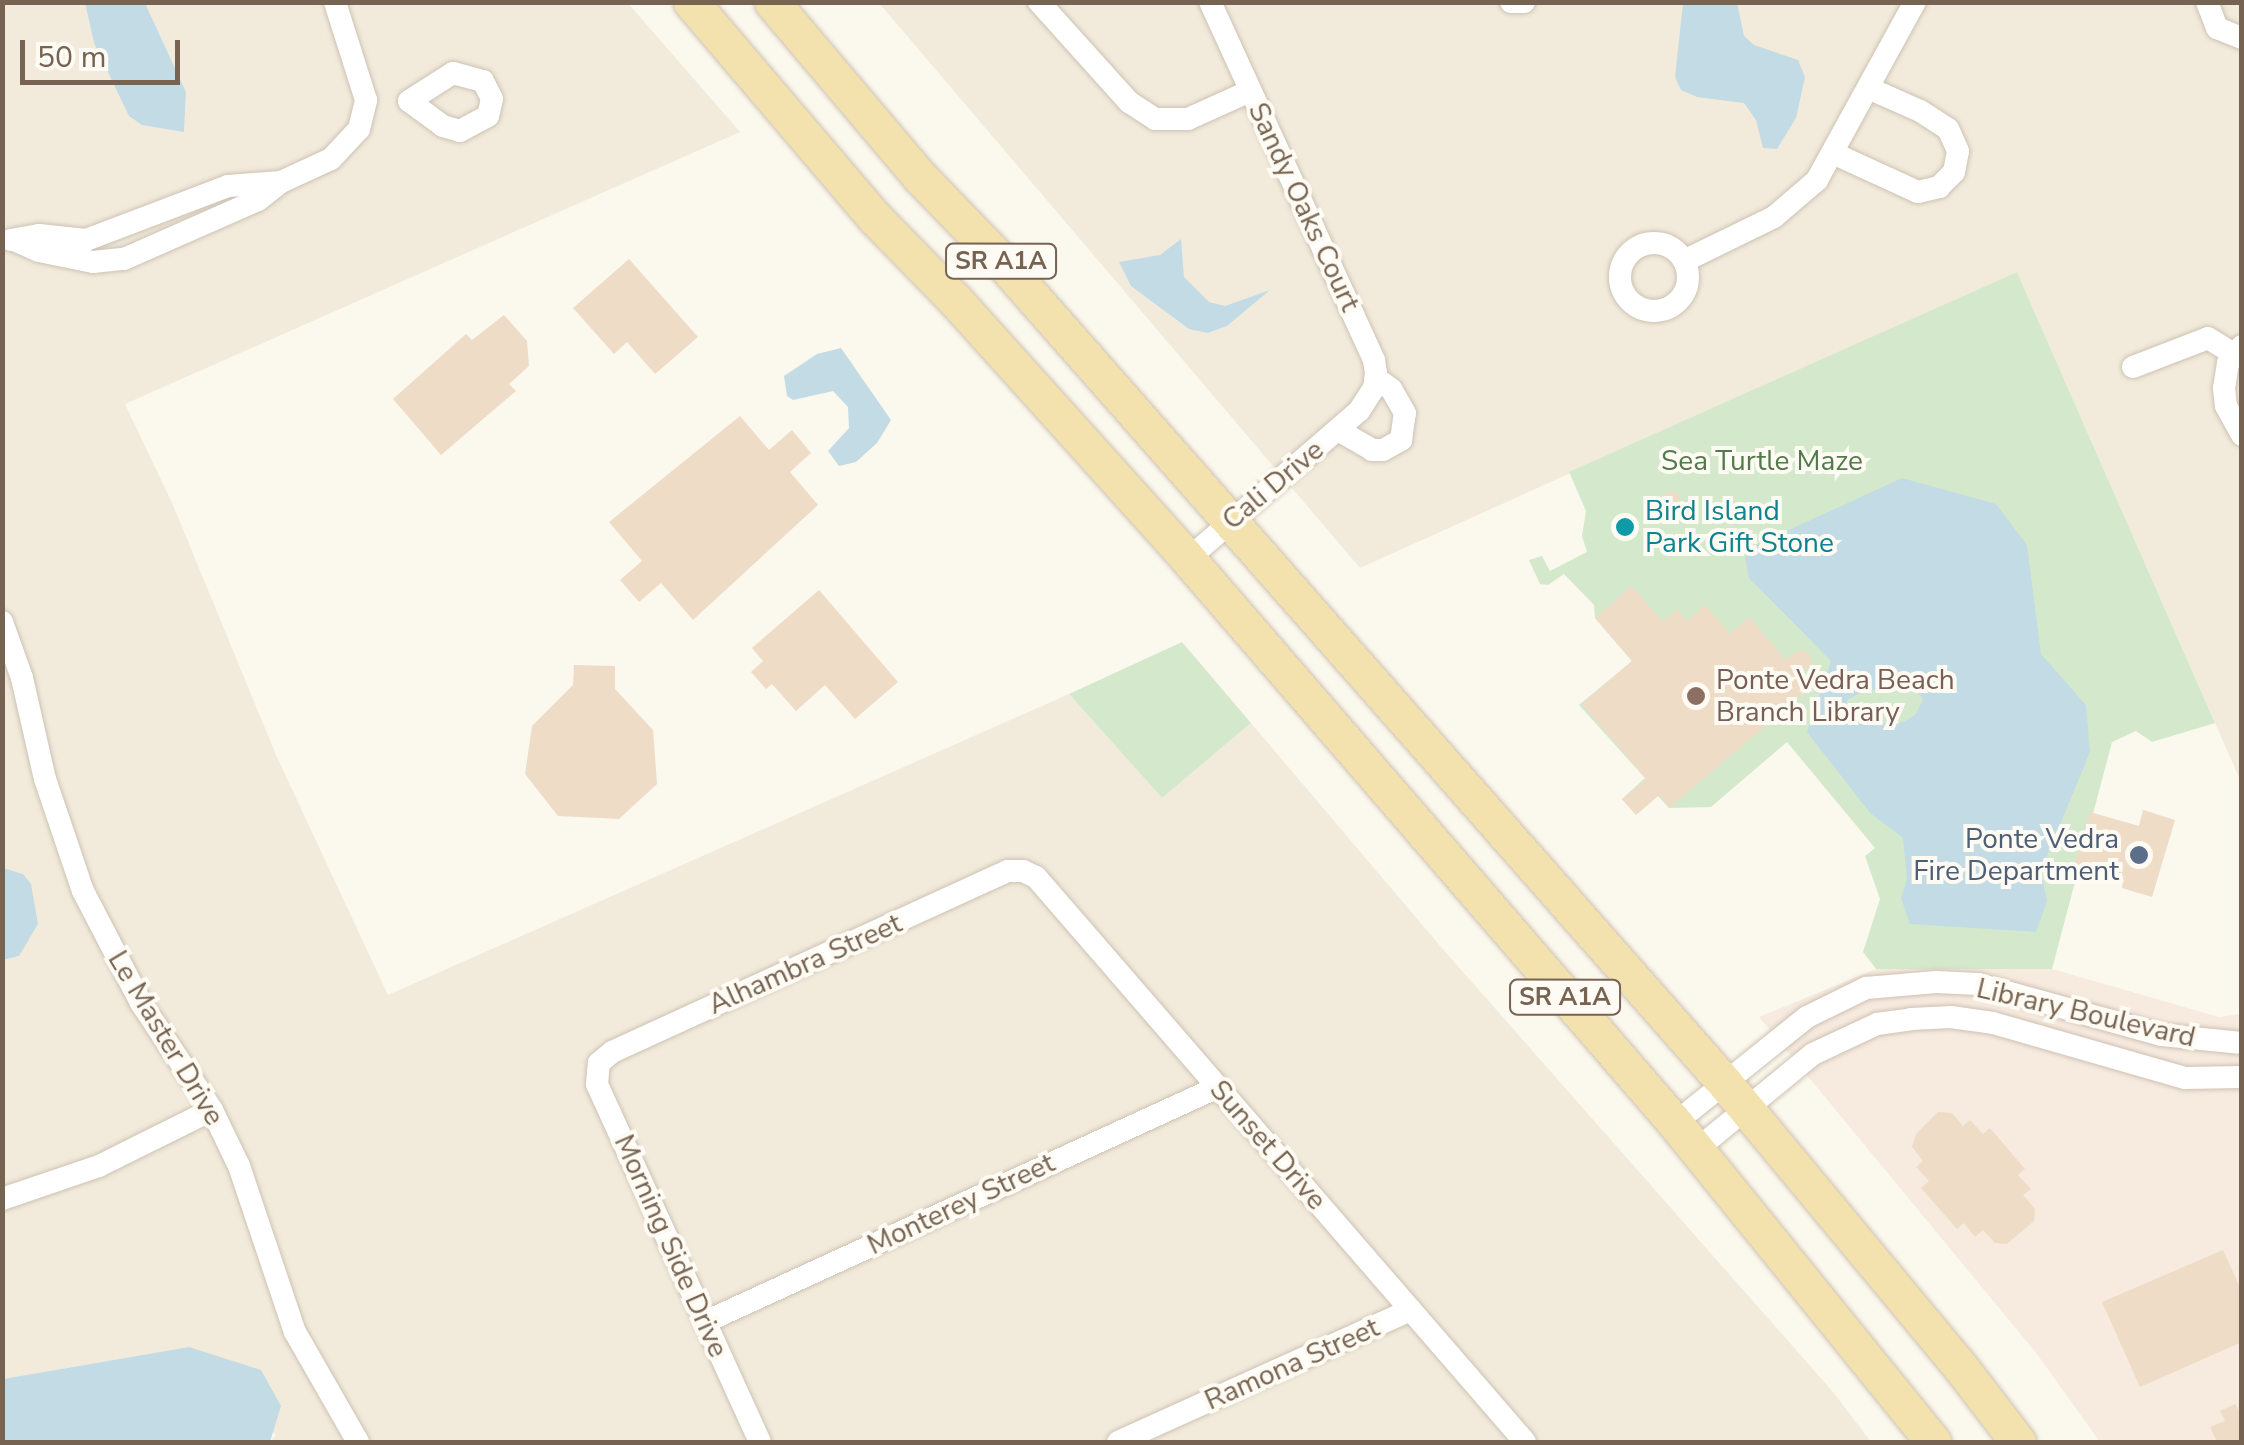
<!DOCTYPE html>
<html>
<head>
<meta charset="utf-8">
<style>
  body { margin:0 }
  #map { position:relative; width:2244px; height:1445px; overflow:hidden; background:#fbf8ed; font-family:"Nunito Sans",sans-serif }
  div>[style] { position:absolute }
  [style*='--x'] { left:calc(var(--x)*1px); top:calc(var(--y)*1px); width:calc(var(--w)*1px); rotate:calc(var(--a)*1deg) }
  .residential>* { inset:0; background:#f2ebdc }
  .commercial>* { inset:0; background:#f7eadf }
  .green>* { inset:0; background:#d4e9cc }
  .water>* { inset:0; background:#c3dbe4 }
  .building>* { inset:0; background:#eedcc7; transform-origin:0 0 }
  .roads { filter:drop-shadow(0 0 2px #cdc2b3) drop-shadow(0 0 2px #cdc2b3) }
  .minor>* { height:22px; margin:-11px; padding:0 11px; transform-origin:11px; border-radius:11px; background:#fff }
  .minor>.ring { margin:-11px; padding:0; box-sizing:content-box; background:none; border:22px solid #fff; border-radius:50% }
  .primary>* { height:35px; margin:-17.5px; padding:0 17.5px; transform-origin:17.5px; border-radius:17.5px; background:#f3e2ad }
  .dots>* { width:28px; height:28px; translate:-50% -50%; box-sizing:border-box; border:5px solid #fefbf4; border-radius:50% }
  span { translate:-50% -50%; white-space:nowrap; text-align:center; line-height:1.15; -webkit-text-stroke:8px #fefbf4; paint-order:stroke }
  .shield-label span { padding:2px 8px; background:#fefbf4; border:2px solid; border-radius:8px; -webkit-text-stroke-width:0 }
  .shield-label { font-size:25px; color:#766351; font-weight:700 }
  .street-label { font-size:28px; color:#766351 }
  .park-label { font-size:28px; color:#527a4a }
  .culture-label { font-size:28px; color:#0d838f }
  .left { translate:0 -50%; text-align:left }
  .education-label { font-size:28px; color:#785e54 }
  .service-label { font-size:28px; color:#4e5e75 }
  .right { translate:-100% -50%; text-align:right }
  .frame { position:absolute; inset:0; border:5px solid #766351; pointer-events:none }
  .scale { position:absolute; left:20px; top:40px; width:160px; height:45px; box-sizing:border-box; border:5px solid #766351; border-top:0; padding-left:12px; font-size:30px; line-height:35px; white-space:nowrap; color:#766351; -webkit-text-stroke:8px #fefbf4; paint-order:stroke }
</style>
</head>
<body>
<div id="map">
  <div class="residential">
    <div style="clip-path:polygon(627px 2px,740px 132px,125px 404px,173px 505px,276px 755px,388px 995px,1069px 694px,1162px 798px,1251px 723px,1441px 947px,1833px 1392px,1871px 1442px,270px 1442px,276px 1435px,189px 1347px,3px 1379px,3px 960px,19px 956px,23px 874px,2px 868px,3px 3px,85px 3px,94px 43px,184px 132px,186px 92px,145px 3px)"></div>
    <div style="clip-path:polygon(879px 3px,2241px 3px,2241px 782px,2017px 272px,1360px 568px)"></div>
  </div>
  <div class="commercial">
    <div style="clip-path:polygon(1876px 969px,2052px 969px,2219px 1017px,2241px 1014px,2241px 1442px,2100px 1442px,2037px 1354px,1759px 1017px)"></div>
  </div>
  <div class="green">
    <div style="clip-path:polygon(2017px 272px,2215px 723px,2152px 742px,2136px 731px,2112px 742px,2052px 969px,1876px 969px,1863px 952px,1880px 899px,1865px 856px,1875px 848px,1787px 742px,1711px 807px,1669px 808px,1658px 796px,1636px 815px,1622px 799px,1645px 778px,1579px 705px,1632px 661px,1595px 618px,1594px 605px,1564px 574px,1548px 585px,1540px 584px,1529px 560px,1542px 556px,1550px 571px,1587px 552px,1582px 536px,1586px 511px,1569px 472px)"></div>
    <div style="clip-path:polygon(1182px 642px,1251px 723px,1162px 798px,1069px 694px)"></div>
  </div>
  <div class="water">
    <div style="clip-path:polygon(1737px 2px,1744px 36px,1754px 45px,1798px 60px,1805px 77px,1796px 118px,1777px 149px,1763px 148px,1756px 120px,1744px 103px,1697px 97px,1681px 90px,1675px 77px,1683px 3px)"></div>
    <div style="clip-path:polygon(85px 3px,145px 3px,186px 92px,184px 132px,142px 125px,129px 116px,94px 43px)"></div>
    <div style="clip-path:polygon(1181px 239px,1184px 277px,1209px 302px,1225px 306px,1270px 290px,1227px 326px,1208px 333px,1189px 329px,1131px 286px,1119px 262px,1160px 255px)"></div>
    <div style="clip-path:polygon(841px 348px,891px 420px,877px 443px,856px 462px,839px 466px,828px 451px,849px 428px,848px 407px,833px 391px,793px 400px,787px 396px,784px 376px,817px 354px)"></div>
    <div style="clip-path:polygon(evenodd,1902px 478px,1996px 504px,2027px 545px,2041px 654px,2086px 705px,2090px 752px,2041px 871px,2047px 901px,2036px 932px,1910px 924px,1901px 898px,1907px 879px,1903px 838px,1870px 813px,1807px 732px,1831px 661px,1749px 578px,1745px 557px,1754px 546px,1902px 478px,1907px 681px,1923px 699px,1916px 714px,1904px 722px,1858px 724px,1846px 711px,1847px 700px,1861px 693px,1907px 681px)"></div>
    <div style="clip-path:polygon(3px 868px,23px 874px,31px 884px,38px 924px,19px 956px,3px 960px)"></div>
    <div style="clip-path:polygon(189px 1347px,261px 1370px,281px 1406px,270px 1442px,3px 1442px,3px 1379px)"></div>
  </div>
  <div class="building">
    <div style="clip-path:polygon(629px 259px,698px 337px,655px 374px,627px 342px,614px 354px,573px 308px)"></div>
    <div style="clip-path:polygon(504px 315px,527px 341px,529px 366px,509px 384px,516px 391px,441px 455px,393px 399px,466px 334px,472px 340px)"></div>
    <div style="clip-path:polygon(740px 416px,769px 450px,792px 430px,811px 453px,790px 472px,818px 505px,693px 620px,661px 583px,639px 602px,620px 580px,642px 561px,609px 522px)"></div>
    <div style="left:1675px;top:490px;width:23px;height:23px;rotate:65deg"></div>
    <div style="clip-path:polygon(1632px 586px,1663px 622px,1677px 609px,1686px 621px,1705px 605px,1730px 634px,1749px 617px,1786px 660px,1797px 651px,1805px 651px,1811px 658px,1811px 666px,1799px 675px,1810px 688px,1669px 808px,1659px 795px,1636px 815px,1622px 799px,1646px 779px,1582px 704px,1632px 661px,1595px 618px)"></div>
    <div style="clip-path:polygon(819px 590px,898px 682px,855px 719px,825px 685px,796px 711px,772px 684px,766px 689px,751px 672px,763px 661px,752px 648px)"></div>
    <div style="clip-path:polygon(574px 665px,615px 666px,615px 689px,653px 730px,657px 784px,619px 819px,558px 816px,525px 774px,532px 726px,573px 685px)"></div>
    <div style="clip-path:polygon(2143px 810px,2175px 820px,2152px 897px,2122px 888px,2123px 882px,2073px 869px,2090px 812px,2139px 826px)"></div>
    <div style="clip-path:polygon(1938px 1112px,1952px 1113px,1963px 1126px,1970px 1120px,1983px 1134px,1990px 1128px,2025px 1169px,2018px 1175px,2031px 1189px,2023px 1195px,2035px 1209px,2034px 1221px,2007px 1244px,1995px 1243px,1983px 1230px,1975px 1237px,1964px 1223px,1957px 1229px,1921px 1188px,1929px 1181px,1916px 1167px,1923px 1161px,1912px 1147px,1916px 1134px)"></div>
    <div style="clip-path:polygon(2223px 1250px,2242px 1292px,2242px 1342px,2140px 1387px,2102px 1302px)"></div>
    <div style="clip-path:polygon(2235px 1404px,2242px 1415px,2242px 1442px,2217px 1442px,2210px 1427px,2225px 1421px,2220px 1411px)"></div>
  </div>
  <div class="roads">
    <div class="minor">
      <div style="--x:1039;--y:2;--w:135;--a:48"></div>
      <div style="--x:1129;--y:102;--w:31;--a:33"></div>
      <div style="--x:1155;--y:119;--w:33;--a:0"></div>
      <div style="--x:1188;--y:119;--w:68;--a:-24.3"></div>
      <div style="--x:1511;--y:2;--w:13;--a:0"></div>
      <div style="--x:2207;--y:2;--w:28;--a:69"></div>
      <div style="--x:2217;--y:28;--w:27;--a:22"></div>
      <div style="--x:453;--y:73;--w:31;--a:15"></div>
      <div style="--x:483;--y:81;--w:20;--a:63"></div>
      <div style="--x:492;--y:99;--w:17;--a:103"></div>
      <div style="--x:488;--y:116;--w:32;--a:152"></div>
      <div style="--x:460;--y:131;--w:18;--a:-164"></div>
      <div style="--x:443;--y:126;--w:42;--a:-143.7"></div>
      <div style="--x:409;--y:101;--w:52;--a:-32.5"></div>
      <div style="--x:1835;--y:154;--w:91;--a:24.6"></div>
      <div style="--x:1918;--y:192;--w:22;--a:-13"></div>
      <div style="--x:1939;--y:187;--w:21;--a:-45"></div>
      <div style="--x:1954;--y:172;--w:21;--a:-79"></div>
      <div style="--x:1958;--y:151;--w:24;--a:-114"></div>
      <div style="--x:1948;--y:129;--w:33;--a:-147"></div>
      <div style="--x:1920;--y:111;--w:57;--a:-156.1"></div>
      <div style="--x:11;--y:240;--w:28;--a:-10"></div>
      <div style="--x:39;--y:235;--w:47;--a:6.1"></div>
      <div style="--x:86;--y:240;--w:152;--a:-20.8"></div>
      <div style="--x:228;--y:186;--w:53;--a:-4.3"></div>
      <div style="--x:14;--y:240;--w:27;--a:24"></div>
      <div style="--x:39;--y:251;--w:55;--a:11.5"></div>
      <div style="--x:93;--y:262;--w:31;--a:-6"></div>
      <div style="--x:124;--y:259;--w:146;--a:-23.8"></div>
      <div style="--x:258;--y:200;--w:29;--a:-38"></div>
      <div style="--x:281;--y:182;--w:55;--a:-24.7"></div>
      <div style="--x:331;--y:159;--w:41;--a:-47"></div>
      <div style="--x:359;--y:129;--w:30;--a:-76"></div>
      <div style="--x:366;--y:100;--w:103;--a:-107.6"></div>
      <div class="ring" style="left:1620px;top:243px;width:46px;height:46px"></div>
      <div style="--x:1684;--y:261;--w:100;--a:-26.1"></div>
      <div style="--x:1774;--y:217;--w:57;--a:-40.7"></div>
      <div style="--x:1817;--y:180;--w:203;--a:-61.2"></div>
      <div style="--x:2242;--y:346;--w:22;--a:129"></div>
      <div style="--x:2228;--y:363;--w:25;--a:99"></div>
      <div style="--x:2224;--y:388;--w:18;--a:84"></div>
      <div style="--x:2226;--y:406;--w:33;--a:61"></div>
      <div style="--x:2133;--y:367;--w:80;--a:-21.1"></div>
      <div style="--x:2208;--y:338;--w:31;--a:32"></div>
      <div style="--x:1338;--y:430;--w:39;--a:30"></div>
      <div style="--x:1372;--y:450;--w:11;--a:0"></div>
      <div style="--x:1383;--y:450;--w:21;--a:-29"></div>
      <div style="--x:1401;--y:440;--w:27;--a:-82"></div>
      <div style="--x:1405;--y:413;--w:28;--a:-120"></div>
      <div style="--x:1391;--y:389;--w:19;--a:-144"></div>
      <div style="--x:1188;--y:559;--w:226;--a:-40.9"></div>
      <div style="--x:1359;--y:411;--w:27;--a:-57"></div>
      <div style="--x:1374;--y:388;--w:15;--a:-82"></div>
      <div style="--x:1376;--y:373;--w:13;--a:-99"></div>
      <div style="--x:1374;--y:360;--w:394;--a:-114.6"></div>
      <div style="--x:2;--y:622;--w:59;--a:70.3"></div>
      <div style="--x:22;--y:678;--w:104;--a:77.2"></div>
      <div style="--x:45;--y:779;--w:118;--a:71.3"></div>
      <div style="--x:83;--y:891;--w:126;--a:62.6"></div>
      <div style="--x:141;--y:1003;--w:128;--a:56.4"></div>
      <div style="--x:212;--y:1110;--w:62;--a:64.3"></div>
      <div style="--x:239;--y:1166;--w:175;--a:71.4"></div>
      <div style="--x:295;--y:1332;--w:127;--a:60.2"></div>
      <div style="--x:1675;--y:1123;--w:169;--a:-38.8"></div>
      <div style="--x:1807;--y:1017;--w:66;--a:-26.2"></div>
      <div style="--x:1866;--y:988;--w:70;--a:-4.9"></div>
      <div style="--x:1936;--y:982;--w:42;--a:2.7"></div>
      <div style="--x:1978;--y:984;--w:191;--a:15.5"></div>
      <div style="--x:2162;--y:1035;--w:80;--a:5.7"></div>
      <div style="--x:1696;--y:1150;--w:151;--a:-39.4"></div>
      <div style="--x:1813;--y:1054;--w:71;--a:-25.1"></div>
      <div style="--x:1877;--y:1024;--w:34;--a:-8"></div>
      <div style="--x:1911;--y:1019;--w:40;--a:-2.9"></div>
      <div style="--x:1951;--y:1017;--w:42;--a:8.1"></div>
      <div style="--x:1993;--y:1023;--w:200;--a:16"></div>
      <div style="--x:2185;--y:1078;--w:57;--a:-1"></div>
      <div style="--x:2;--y:1199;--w:102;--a:-18.8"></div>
      <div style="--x:99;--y:1166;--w:126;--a:-26.4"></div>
      <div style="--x:705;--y:1322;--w:564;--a:-24.61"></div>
      <div style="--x:760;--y:1442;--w:393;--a:-114.5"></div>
      <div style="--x:597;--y:1084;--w:21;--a:-85"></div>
      <div style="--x:599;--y:1063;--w:17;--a:-40"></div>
      <div style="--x:612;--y:1052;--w:435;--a:-24.6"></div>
      <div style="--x:1008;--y:871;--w:15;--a:0"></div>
      <div style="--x:1023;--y:871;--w:14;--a:25"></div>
      <div style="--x:1036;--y:877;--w:747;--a:49.12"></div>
      <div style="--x:1118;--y:1442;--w:321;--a:-24.3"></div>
    </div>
    <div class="primary">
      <div style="--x:691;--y:2;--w:284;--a:49.6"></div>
      <div style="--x:875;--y:218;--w:116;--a:45.7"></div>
      <div style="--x:956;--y:301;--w:347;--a:48"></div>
      <div style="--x:1188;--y:559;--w:745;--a:49.19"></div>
      <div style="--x:1675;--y:1123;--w:410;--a:51"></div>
      <div style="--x:772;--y:2;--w:229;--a:49.8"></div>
      <div style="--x:920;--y:177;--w:117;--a:46"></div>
      <div style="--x:1001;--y:261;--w:1093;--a:48.64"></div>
      <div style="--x:1723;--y:1081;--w:369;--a:50.3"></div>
      <div style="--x:1959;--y:1365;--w:97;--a:52.5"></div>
    </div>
  </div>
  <div class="dots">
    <div style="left:1625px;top:527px;background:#0f9aa8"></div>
    <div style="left:1696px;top:696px;background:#8d6e63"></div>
    <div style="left:2139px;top:855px;background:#5c6f8a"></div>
  </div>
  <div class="shield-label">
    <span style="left:1001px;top:261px">SR A1A</span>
    <span style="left:1565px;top:997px">SR A1A</span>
  </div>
  <div class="street-label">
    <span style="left:1304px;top:207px;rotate:65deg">Sandy Oaks Court</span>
    <span style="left:1273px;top:485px;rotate:-40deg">Cali Drive</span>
    <span style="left:805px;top:964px;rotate:-24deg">Alhambra Street</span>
    <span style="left:2086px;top:1013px;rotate:13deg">Library Boulevard</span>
    <span style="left:166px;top:1038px;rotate:59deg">Le Master Drive</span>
    <span style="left:1268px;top:1145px;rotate:49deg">Sunset Drive</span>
    <span style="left:961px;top:1204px;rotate:-25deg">Monterey Street</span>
    <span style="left:671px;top:1246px;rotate:66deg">Morning Side Drive</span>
    <span style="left:1292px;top:1364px;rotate:-24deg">Ramona Street</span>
  </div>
  <div class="park-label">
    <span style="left:1762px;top:461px">Sea Turtle Maze</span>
  </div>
  <div class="culture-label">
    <span class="left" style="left:1645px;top:527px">Bird Island<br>Park Gift Stone</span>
  </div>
  <div class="education-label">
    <span class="left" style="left:1716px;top:696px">Ponte Vedra Beach<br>Branch Library</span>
  </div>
  <div class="service-label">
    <span class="right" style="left:2119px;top:855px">Ponte Vedra<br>Fire Department</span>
  </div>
  <div class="frame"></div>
  <div class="scale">50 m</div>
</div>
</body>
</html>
